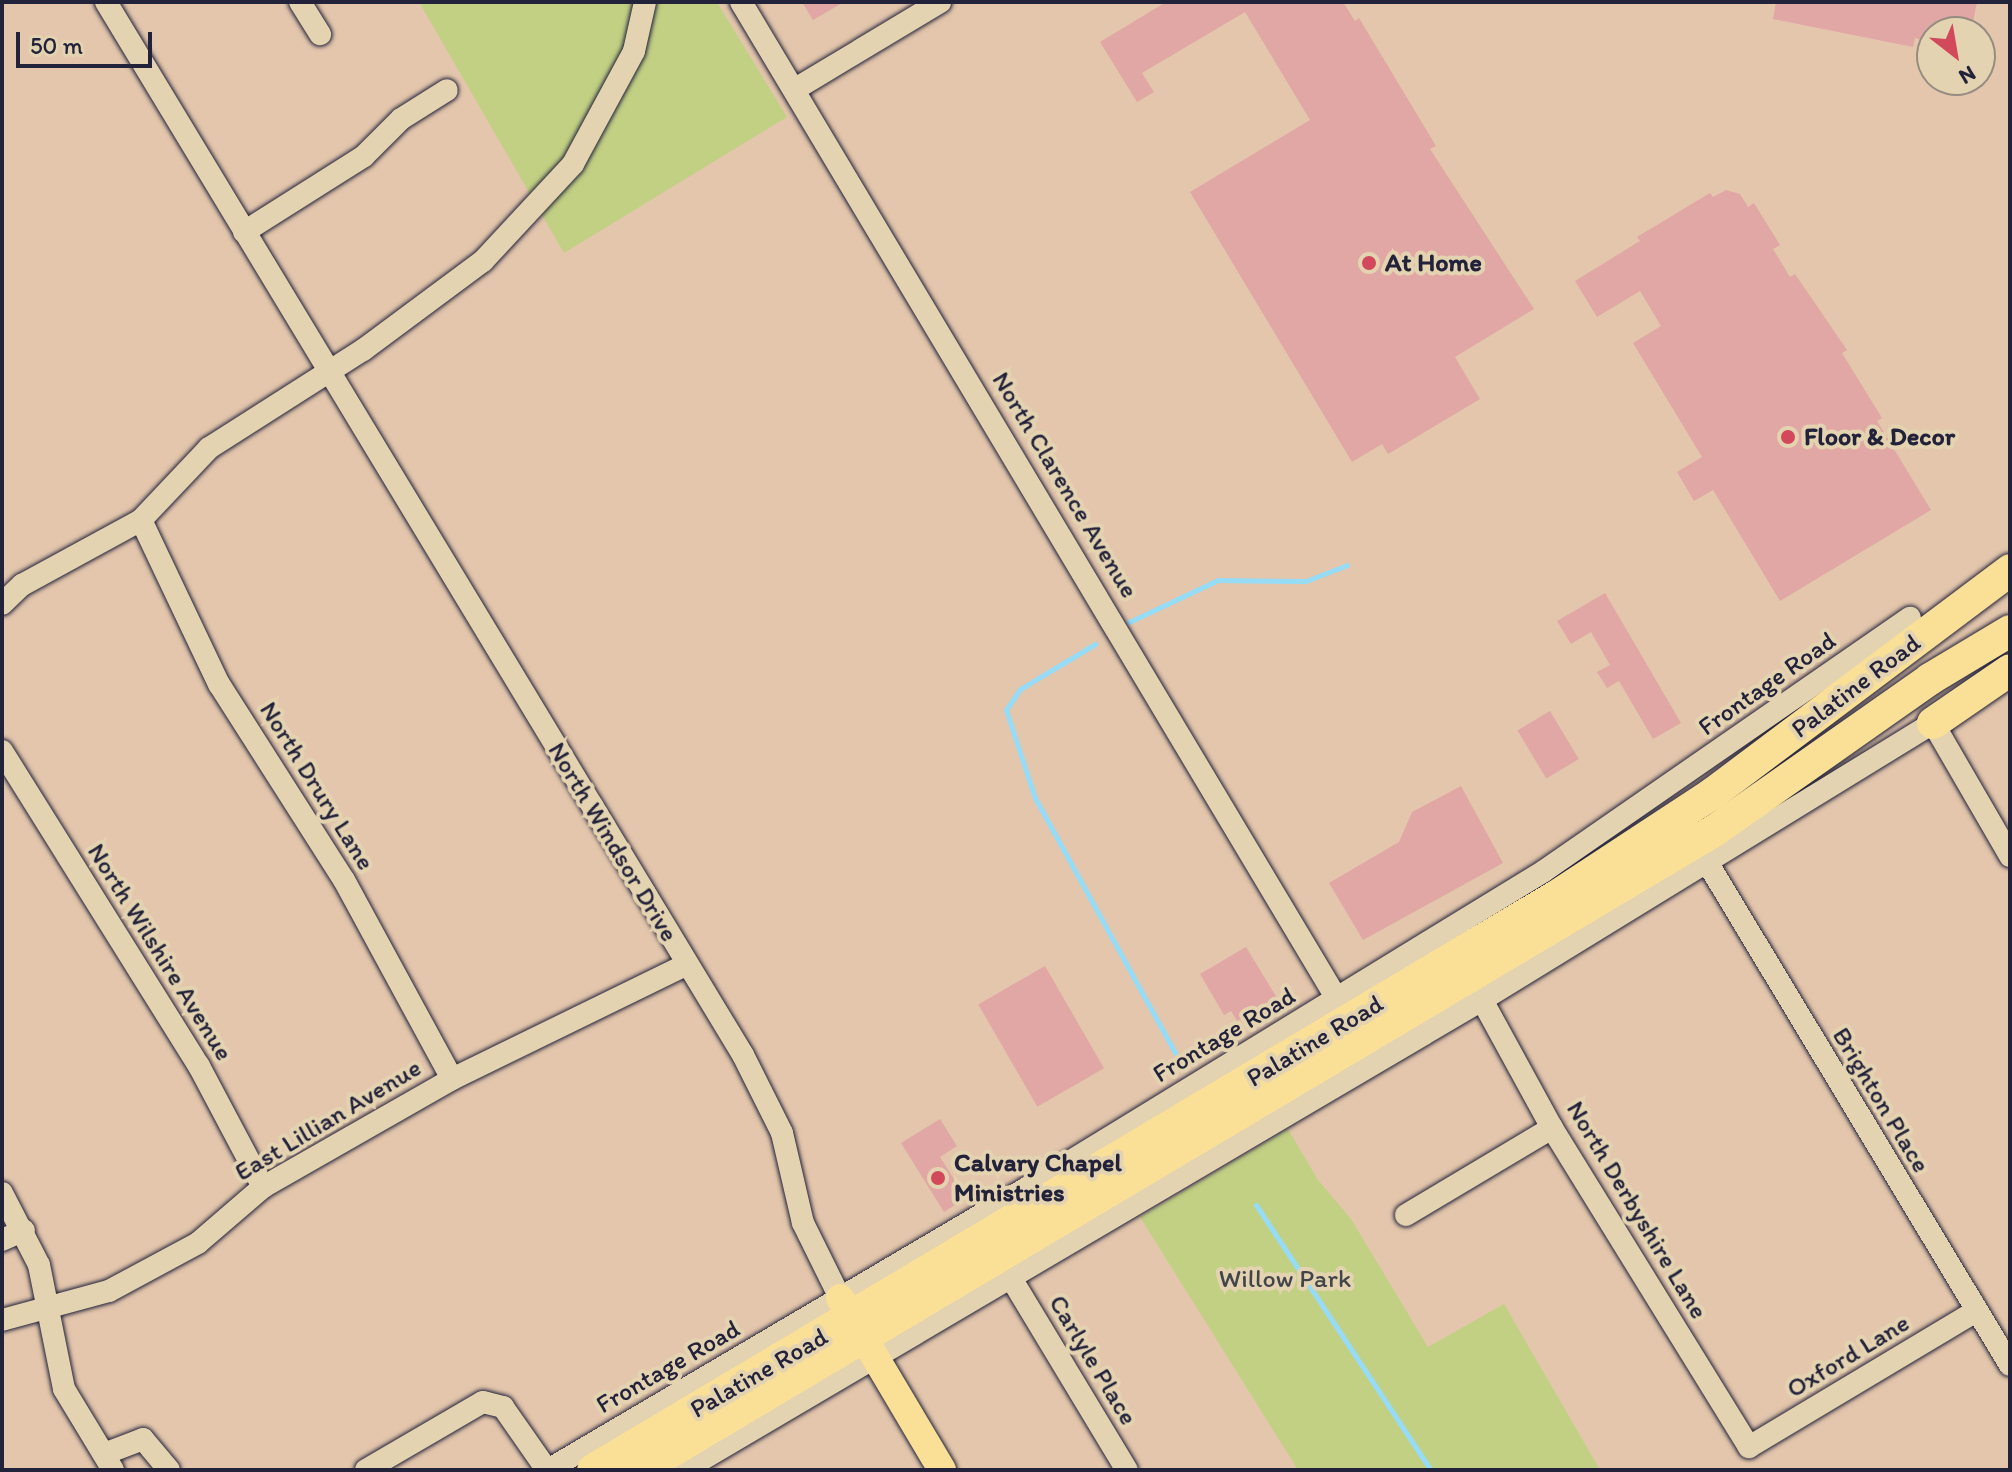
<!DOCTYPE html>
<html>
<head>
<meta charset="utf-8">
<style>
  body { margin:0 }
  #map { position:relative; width:2012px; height:1472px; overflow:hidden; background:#e3c6ac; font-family:Itim,sans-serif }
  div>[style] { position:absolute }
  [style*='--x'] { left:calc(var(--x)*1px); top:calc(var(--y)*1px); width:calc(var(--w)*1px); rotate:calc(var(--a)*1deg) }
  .green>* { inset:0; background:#c2d084 }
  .stream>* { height:5px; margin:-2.5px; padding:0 2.5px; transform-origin:2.5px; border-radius:2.5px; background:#96dcf7 }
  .building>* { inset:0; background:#e1a7a4; transform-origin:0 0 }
  .roads { filter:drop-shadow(0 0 2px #22223b) drop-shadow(0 0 2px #22223b) }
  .minor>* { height:22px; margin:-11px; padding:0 11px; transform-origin:11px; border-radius:11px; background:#e4d3b0 }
  .major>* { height:28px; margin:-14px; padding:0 14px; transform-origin:14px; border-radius:14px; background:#fadf96 }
  .highway>* { height:32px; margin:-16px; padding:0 16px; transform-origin:16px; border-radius:16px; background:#fadf96 }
  .dots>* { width:22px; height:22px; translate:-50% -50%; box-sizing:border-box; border:4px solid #e4d3b0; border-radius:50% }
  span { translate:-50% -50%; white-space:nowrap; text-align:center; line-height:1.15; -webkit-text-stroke:8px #e4d3b0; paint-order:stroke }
  .poi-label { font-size:26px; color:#22223b; font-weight:700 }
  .left { translate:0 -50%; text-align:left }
  .street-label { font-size:26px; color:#22223b }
  .park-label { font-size:26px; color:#42454a }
  .frame { position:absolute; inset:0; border:4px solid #22223b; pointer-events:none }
  .north { position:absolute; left:1916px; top:16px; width:80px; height:80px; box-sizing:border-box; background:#e4d3b0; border:2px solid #968c81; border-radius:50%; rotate:149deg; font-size:22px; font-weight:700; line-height:32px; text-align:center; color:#22223b }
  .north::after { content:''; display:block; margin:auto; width:28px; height:36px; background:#d1495b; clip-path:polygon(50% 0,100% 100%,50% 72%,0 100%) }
  .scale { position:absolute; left:16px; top:32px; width:136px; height:36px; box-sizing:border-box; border:4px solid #22223b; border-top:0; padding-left:10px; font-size:24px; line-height:28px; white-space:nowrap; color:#22223b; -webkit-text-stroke:6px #e4d3b0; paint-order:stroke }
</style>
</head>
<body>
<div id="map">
  <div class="green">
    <div style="clip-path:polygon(419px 2px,717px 2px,787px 117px,564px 253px)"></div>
    <div style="clip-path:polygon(1288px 1129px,1318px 1180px,1351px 1219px,1428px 1347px,1504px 1304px,1600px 1470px,1298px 1470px,1140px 1217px)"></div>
  </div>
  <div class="stream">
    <div style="--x:1129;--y:622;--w:98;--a:-25.3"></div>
    <div style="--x:1218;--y:580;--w:88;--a:0.7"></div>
    <div style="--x:1306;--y:581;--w:44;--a:-21.3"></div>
    <div style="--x:1095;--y:644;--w:87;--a:149"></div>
    <div style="--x:1020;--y:689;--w:25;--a:124"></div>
    <div style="--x:1006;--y:710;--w:93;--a:71.8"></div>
    <div style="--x:1035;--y:798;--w:291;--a:61.2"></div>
    <div style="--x:1256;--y:1205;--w:318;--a:56.6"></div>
  </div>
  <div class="building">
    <div style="clip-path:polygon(802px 2px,844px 2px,813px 20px)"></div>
    <div style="clip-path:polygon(1166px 2px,1343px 2px,1355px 21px,1359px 18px,1436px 146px,1430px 149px,1534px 309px,1455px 357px,1480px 399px,1388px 454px,1382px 444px,1352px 462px,1190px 192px,1310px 120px,1245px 12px,1142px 73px,1154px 92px,1137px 102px,1100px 42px)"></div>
    <div style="clip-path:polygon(1776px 2px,1977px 2px,1971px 32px,1932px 32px,1932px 42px,1915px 38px,1913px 47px,1773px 19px)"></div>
    <div style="clip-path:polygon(1726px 190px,1740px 194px,1748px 207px,1754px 203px,1780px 245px,1773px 249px,1790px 277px,1795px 274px,1847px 350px,1842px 353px,1882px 418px,1877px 421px,1931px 510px,1780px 601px,1713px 490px,1694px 501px,1677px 472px,1702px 457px,1633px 343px,1661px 326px,1640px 291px,1597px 317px,1575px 281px,1640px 241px,1637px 237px,1710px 193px,1713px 197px)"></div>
    <div style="clip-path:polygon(1605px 593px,1681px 723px,1653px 739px,1619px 681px,1607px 688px,1597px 672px,1610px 665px,1591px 632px,1571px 644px,1557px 621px)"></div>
    <div style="left:1550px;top:711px;width:56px;height:38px;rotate:59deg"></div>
    <div style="clip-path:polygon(1461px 786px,1503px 863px,1363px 940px,1329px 883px,1399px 842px,1412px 812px)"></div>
    <div style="clip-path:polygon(1246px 947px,1283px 1008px,1251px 1028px,1244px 1017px,1237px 1021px,1231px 1011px,1224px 1015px,1200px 974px)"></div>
    <div style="left:1045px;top:966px;width:118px;height:77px;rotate:60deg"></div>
    <div style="clip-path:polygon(940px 1119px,957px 1146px,940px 1157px,966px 1198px,944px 1212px,901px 1143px)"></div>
  </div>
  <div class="roads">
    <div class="minor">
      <div style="--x:106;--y:2;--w:1231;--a:58.83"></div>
      <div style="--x:743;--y:1055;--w:87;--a:63.4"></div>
      <div style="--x:782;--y:1133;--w:92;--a:76.9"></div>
      <div style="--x:803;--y:1223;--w:84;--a:63.7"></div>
      <div style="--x:300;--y:2;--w:38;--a:58"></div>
      <div style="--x:741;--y:2;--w:1162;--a:59.13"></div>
      <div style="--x:797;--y:88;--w:167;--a:-31"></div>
      <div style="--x:244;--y:232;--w:142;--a:-32.3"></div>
      <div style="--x:364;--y:156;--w:52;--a:-45"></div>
      <div style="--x:401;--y:119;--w:54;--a:-32.2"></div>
      <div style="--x:141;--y:520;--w:182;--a:64.6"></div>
      <div style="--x:219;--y:684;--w:232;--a:57.5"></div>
      <div style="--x:344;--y:880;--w:226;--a:61.5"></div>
      <div style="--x:2;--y:604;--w:28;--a:-44"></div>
      <div style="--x:22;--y:585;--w:136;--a:-28.6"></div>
      <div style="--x:141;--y:520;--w:99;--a:-46.6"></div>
      <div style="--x:209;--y:448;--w:183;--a:-32.5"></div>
      <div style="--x:363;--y:350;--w:149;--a:-36.6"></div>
      <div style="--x:483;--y:261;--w:132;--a:-47.1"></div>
      <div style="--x:573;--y:164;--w:128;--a:-61.6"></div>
      <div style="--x:634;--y:51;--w:50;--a:-77.3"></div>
      <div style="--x:2;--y:751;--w:372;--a:58"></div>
      <div style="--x:199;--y:1066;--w:137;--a:62.1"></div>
      <div style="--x:1707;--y:862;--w:587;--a:58.94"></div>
      <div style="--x:1482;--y:1000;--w:146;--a:61.3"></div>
      <div style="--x:1552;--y:1128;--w:375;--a:58.3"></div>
      <div style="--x:1749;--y:1447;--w:263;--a:-30.9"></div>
      <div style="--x:2;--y:1193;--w:81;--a:62.8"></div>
      <div style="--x:39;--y:1265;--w:126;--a:78.6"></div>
      <div style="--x:64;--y:1389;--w:95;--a:58.8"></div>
      <div style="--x:1406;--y:1215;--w:170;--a:-30.8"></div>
      <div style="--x:2;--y:1240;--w:24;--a:-24"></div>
      <div style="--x:1011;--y:1278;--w:224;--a:58.9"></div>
      <div style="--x:2;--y:1320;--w:111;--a:-15.2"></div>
      <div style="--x:109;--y:1291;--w:101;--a:-28.3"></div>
      <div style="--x:198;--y:1243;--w:86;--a:-40.7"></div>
      <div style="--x:263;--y:1187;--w:218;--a:-29.7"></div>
      <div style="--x:452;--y:1079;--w:260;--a:-26"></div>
      <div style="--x:104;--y:1454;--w:42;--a:-21"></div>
      <div style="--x:143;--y:1439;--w:40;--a:50"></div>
      <div style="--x:366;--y:1470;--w:135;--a:-30.2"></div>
      <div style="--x:483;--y:1402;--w:21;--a:14"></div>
      <div style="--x:503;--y:1407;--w:77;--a:55.1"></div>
      <div style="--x:548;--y:1470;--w:556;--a:-30.49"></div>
      <div style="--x:1027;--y:1188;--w:606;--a:-31.51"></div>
      <div style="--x:1544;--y:871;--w:445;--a:-34.7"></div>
      <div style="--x:684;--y:1470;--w:926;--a:-30.5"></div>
      <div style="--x:1482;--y:1000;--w:529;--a:-31.56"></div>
      <div style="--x:1933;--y:723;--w:154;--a:59.9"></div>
    </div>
    <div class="major">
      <div style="--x:840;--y:1298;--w:200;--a:59.3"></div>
    </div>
    <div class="highway">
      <div style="--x:1933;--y:723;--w:93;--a:-34.5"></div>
      <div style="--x:593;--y:1470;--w:1120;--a:-30.78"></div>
      <div style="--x:1555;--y:897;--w:188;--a:-33.3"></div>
      <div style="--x:1712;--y:794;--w:373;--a:-36.9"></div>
      <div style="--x:640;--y:1470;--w:1250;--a:-30.75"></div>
      <div style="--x:1714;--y:831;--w:264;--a:-35.1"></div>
      <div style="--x:1930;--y:679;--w:93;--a:-31"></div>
    </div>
  </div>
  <div class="dots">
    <div style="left:1369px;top:263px;background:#d1495b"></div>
    <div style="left:1788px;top:437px;background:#d1495b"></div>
    <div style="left:938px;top:1178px;background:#d1495b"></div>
  </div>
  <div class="poi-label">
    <span class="left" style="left:1385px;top:263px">At Home</span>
    <span class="left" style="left:1804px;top:437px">Floor &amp; Decor</span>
    <span class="left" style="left:954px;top:1178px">Calvary Chapel<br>Ministries</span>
  </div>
  <div class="street-label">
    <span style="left:1065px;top:485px;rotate:59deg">North Clarence Avenue</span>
    <span style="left:1767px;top:684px;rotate:-35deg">Frontage Road</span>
    <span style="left:1856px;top:686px;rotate:-37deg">Palatine Road</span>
    <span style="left:317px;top:786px;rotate:58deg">North Drury Lane</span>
    <span style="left:613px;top:842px;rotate:59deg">North Windsor Drive</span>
    <span style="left:160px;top:952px;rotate:58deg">North Wilshire Avenue</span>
    <span style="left:1224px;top:1035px;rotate:-31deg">Frontage Road</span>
    <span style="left:1315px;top:1041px;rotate:-31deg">Palatine Road</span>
    <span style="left:1881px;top:1100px;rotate:59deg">Brighton Place</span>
    <span style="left:328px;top:1120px;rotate:-31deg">East Lillian Avenue</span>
    <span style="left:1637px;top:1210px;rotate:59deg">North Derbyshire Lane</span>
    <span style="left:1848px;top:1356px;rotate:-31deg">Oxford Lane</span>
    <span style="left:1093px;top:1360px;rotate:59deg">Carlyle Place</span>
    <span style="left:668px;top:1367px;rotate:-30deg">Frontage Road</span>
    <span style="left:759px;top:1373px;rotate:-30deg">Palatine Road</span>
  </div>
  <div class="park-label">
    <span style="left:1285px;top:1279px">Willow Park</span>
  </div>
  <div class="frame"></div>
  <div class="north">N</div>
  <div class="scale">50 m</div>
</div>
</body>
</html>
